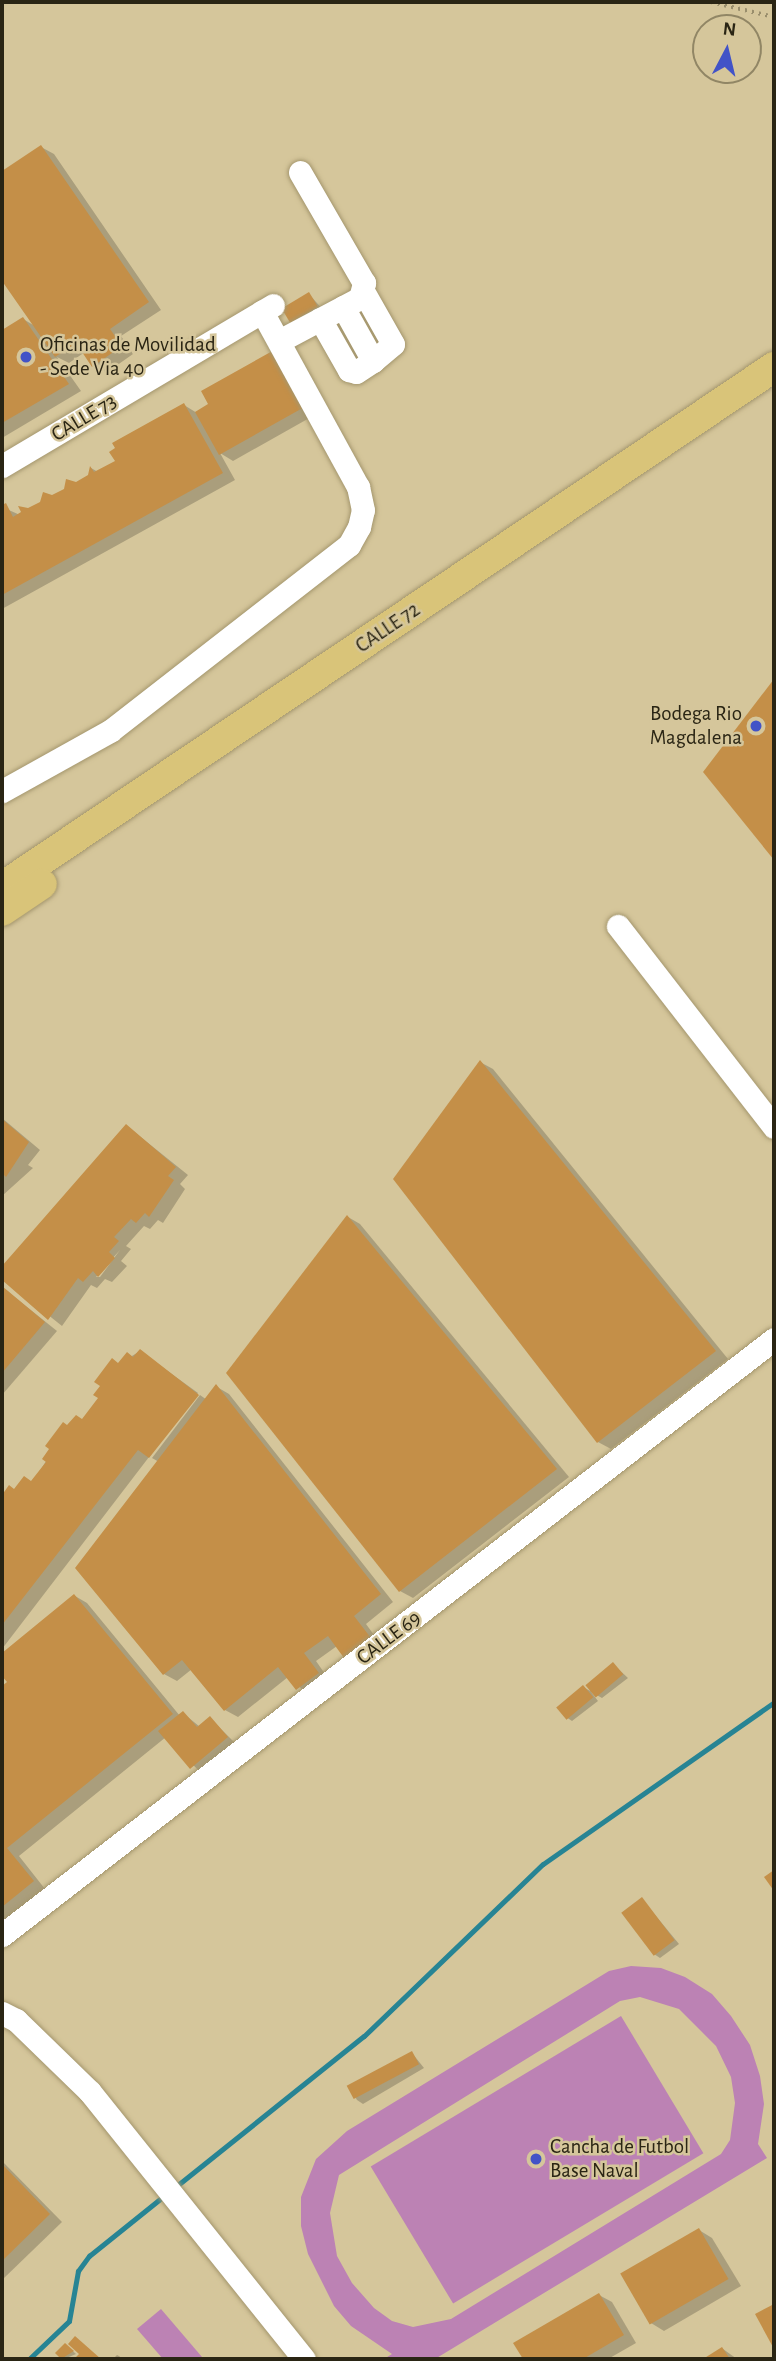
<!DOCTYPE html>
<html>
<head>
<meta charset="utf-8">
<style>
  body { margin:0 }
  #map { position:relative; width:776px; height:2361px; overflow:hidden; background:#d5c69b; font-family:"Alegreya Sans",sans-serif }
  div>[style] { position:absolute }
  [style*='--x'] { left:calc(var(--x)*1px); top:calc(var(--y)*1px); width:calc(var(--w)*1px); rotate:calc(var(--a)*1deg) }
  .green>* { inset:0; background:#bc82b4; transform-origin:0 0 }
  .shadow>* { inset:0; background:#0003 }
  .stream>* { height:5px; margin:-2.5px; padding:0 2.5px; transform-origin:2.5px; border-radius:2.5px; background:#278494 }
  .building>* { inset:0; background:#c48f48; transform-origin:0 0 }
  .path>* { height:3.5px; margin-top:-1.75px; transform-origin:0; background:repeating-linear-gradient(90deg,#998e6c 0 2px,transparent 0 7px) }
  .roads { filter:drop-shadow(0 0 2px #a4966d) drop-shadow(0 0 2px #a4966d) }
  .minor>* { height:23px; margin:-11.5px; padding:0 11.5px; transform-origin:11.5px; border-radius:11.5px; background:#fff }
  .major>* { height:30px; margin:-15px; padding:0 15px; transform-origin:15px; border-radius:15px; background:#d9c479 }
  .dots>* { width:19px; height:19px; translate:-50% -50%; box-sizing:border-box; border:4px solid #d5c69b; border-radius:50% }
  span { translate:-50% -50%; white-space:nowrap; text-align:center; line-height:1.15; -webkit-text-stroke:5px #d5c69b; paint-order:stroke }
  .poi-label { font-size:21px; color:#2a2514 }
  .left { translate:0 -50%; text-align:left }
  .right { translate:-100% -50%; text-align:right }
  .street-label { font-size:21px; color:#2a2514 }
  .frame { position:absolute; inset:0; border:4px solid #2a2514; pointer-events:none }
  .north { position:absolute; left:692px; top:14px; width:70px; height:70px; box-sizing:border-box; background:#d5c69b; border:2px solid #918665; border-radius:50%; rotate:7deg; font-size:19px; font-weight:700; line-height:28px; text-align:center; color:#2a2514 }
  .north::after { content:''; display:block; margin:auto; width:24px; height:32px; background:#4253c7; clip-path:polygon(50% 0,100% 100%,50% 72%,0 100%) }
</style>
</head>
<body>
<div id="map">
  <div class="green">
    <div style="clip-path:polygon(evenodd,631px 1966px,661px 1968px,685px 1977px,712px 1994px,731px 2016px,750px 2045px,760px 2076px,764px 2104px,758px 2144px,767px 2158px,435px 2359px,384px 2359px,392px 2354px,351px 2326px,334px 2306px,308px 2254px,301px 2226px,301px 2197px,316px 2159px,347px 2131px,609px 1971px,631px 1966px,640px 1997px,679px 2009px,716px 2046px,731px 2077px,735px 2103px,730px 2140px,721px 2154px,451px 2319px,413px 2327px,392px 2321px,374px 2308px,352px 2283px,337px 2256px,330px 2213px,339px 2175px,620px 2001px,640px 1997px)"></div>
    <div style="left:621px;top:2016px;width:160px;height:292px;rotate:59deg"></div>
    <div style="clip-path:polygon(161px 2309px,202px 2357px,199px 2359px,163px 2359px,137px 2329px)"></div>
  </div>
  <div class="shadow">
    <div style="clip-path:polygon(41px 147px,54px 154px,161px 310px,121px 336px,133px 354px,106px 373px,85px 352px,69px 363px,57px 357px,81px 391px,2px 438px,2px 332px,23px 319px,35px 326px,2px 278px,2px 173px)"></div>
    <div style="clip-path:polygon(309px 294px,323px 310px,298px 326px)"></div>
    <div style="clip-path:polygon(276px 351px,320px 412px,233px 461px,220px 453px,235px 480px,2px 609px,2px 507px,20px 515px,89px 476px,91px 468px,98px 472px,117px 461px,184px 405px,197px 413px,211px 405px)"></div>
    <div style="clip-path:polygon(774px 682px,774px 857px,705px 772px)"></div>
    <div style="clip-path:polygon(480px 1062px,493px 1069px,728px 1359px,611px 1449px,598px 1442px)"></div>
    <div style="clip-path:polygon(2px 1118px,40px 1150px,28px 1165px,33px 1168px,2px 1196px)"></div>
    <div style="clip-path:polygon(evenodd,127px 1126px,188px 1175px,180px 1184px,185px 1189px,163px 1223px,158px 1220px,150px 1229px,144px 1226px,126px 1246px,131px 1249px,121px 1261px,127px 1266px,112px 1282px,105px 1279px,97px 1288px,91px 1285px,62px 1326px,2px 1278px,2px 1269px,127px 1126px,120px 1250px,100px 1277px,96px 1277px,120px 1250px)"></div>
    <div style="clip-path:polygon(348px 1217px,360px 1224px,569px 1477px,413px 1598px,400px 1591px)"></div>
    <div style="clip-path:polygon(2px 1287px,57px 1331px,2px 1395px)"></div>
    <div style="clip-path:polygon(140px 1351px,198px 1393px,2px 1649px,2px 1497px,9px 1487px,15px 1491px,32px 1483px,68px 1427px,82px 1420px,100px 1398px,119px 1364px)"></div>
    <div style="clip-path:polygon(217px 1387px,229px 1394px,393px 1602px,366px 1624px,382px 1646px,337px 1646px,316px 1661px,330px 1681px,310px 1696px,288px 1677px,238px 1717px,225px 1710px,192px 1669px,177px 1681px,164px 1674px,159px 1462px,152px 1458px,200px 1395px,207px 1400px)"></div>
    <div style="clip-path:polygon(75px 1596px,87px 1603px,180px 1716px,183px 1713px,200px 1727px,210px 1718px,236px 1744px,201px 1773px,166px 1737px,19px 1856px,45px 1889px,2px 1924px,2px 1689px,9px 1683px,2px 1673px,2px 1655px)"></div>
    <div style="clip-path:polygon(613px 1664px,628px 1678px,602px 1698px,591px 1692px,598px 1701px,572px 1721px,566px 1717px,583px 1687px,594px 1693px)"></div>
    <div style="clip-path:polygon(642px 1899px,679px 1944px,660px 1958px,654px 1954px)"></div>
    <div style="clip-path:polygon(412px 2053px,424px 2068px,363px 2104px,357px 2100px,350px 2089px)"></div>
    <div style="clip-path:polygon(2px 2161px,62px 2222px,2px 2280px)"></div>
    <div style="clip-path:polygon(699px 2230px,712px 2238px,741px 2286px,664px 2331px,651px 2323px)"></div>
    <div style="clip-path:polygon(599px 2295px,612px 2302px,636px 2343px,608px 2359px,525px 2359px,516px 2344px)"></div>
    <div style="clip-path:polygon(67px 2346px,76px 2354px,64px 2359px,57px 2353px)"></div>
    <div style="clip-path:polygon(723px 2349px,737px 2359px,706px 2359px)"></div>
    <div style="clip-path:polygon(117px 2355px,119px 2356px,123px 2359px,113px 2359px)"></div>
  </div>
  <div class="stream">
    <div style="--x:174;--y:2188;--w:243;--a:-38.7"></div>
    <div style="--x:364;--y:2036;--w:248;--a:-43.9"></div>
    <div style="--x:543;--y:1864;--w:282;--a:-35"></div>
    <div style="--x:29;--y:2359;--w:55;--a:-43.5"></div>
    <div style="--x:69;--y:2321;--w:51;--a:-79.8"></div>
    <div style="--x:78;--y:2271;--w:19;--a:-54"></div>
    <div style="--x:89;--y:2256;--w:99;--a:-38.8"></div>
  </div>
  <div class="building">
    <div style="clip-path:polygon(41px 145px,149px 302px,110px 329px,122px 346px,92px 367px,76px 343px,55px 357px,2px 281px,2px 171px)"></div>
    <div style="left:309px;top:292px;width:17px;height:32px;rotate:59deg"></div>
    <div style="clip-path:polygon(23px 317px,69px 384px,2px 423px,2px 330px)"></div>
    <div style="clip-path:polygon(276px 349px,308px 405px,219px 455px,195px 412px,208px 404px,201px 391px)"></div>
    <div style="clip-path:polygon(184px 403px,223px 473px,2px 595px,2px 505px,6px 503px,13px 517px,21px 512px,18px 506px,28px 508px,40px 502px,43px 492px,52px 495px,64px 489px,66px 479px,76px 482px,88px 475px,90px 466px,94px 472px,115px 461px,109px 452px,115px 448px,112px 443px)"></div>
    <div style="clip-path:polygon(774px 679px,774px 860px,703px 772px)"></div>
    <div style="clip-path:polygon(480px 1060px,716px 1351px,597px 1443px,393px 1179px)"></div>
    <div style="clip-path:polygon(2px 1119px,29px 1142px,6px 1177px,2px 1173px)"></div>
    <div style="clip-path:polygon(126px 1124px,176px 1167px,168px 1176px,174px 1180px,149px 1217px,145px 1213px,136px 1223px,131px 1219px,114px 1237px,119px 1241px,109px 1252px,115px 1258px,98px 1277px,93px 1271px,83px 1282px,78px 1278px,48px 1320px,2px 1280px,2px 1266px)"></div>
    <div style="clip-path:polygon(347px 1215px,557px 1469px,399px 1592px,226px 1373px)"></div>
    <div style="clip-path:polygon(2px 1286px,45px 1322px,2px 1373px)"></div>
    <div style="clip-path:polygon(140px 1349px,199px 1395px,149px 1458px,138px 1450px,2px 1625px,2px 1495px,9px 1485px,14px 1489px,24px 1476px,31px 1481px,46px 1462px,42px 1459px,49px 1449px,45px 1446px,63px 1422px,67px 1425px,76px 1415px,82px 1419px,98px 1398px,93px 1395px,100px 1386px,94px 1382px,112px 1358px,118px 1363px,127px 1352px,133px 1357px)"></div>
    <div style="clip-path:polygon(216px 1384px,381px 1594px,354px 1616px,371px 1638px,344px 1658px,328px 1636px,304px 1653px,319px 1673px,296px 1690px,278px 1667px,224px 1711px,182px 1660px,163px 1675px,75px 1568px)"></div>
    <div style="clip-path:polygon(74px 1594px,173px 1714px,7px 1848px,34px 1881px,2px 1907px,2px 1686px,7px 1682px,2px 1676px,2px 1653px)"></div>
    <div style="left:613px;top:1662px;width:16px;height:36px;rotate:50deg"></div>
    <div style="left:583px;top:1685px;width:16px;height:35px;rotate:50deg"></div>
    <div style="clip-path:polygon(183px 1711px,197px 1727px,210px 1716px,228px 1737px,190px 1769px,158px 1731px)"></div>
    <div style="clip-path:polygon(774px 1870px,774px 1891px,764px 1877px)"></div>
    <div style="left:642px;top:1897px;width:54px;height:26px;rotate:53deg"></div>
    <div style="left:412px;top:2051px;width:15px;height:74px;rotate:62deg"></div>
    <div style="clip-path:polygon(2px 2164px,50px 2214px,2px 2261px)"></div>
    <div style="left:699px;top:2228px;width:59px;height:91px;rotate:60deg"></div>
    <div style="clip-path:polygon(599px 2293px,624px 2335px,583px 2359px,523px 2359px,513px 2343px)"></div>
    <div style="clip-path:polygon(774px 2304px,774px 2349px,755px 2314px)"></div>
    <div style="clip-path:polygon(75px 2336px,101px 2359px,74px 2359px,79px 2354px,68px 2344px)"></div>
    <div style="clip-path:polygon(65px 2343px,74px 2351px,61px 2359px,55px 2353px)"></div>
    <div style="clip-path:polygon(722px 2347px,730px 2359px,703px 2359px)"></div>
  </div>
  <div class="path">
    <div style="--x:711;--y:2;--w:65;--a:13.4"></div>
  </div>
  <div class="roads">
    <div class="minor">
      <div style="--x:343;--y:307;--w:62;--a:60.9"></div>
      <div style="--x:320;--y:319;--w:59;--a:60.4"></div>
      <div style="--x:349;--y:370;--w:7;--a:16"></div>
      <div style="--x:356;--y:372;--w:20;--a:-33"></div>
      <div style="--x:373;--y:361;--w:26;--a:-40"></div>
      <div style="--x:393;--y:344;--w:61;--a:-119.5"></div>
      <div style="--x:279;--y:341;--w:92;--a:-28"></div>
      <div style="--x:360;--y:298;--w:16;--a:-75"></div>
      <div style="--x:364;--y:283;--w:128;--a:-120"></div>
      <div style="--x:2;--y:466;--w:315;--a:-30.7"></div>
      <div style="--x:2;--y:791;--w:124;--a:-29.1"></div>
      <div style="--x:110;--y:731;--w:303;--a:-37.9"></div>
      <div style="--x:349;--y:545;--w:21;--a:-61"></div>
      <div style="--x:359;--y:527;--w:17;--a:-77"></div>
      <div style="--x:363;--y:510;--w:24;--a:-102"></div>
      <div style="--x:358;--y:487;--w:200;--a:-118.7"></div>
      <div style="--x:618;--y:926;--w:254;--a:52.2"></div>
      <div style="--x:2;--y:1935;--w:975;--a:-37.67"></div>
      <div style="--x:2;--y:2013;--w:16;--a:27"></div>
      <div style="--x:16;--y:2020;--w:103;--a:44.2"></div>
      <div style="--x:90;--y:2092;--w:342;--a:51.3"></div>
    </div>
    <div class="major">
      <div style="--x:2;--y:887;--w:931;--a:-33.96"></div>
      <div style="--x:2;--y:911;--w:48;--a:-34"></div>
    </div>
  </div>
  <div class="dots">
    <div style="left:26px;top:357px;background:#4253c7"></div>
    <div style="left:756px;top:726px;background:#4253c7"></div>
    <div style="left:536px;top:2159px;background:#4253c7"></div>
  </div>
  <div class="poi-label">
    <span class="left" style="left:40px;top:357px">Oficinas de Movilidad<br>- Sede Via 40</span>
    <span class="right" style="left:742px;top:726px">Bodega Rio<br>Magdalena</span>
    <span class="left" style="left:550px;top:2159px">Cancha de Futbol<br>Base Naval</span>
  </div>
  <div class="street-label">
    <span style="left:84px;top:418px;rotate:-31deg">CALLE 73</span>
    <span style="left:388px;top:628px;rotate:-34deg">CALLE 72</span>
    <span style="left:389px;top:1638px;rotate:-37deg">CALLE 69</span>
  </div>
  <div class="frame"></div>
  <div class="north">N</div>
</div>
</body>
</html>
